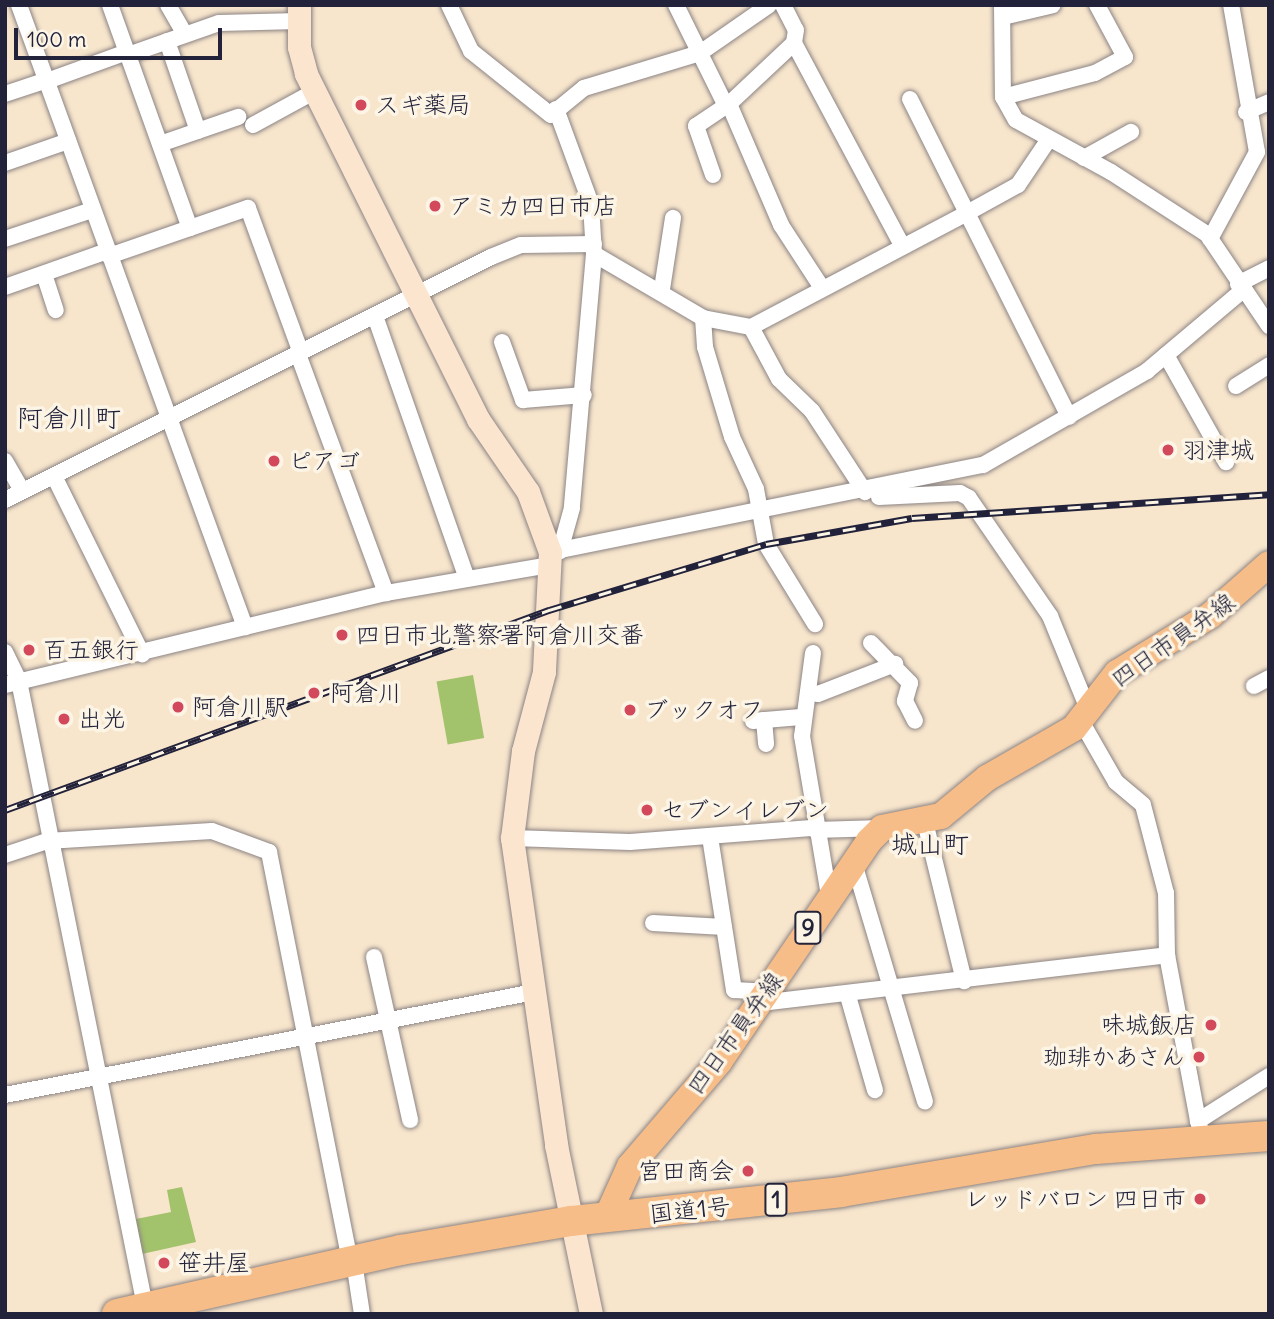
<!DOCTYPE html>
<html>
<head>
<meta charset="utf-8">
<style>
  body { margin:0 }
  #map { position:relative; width:1274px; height:1319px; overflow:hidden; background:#f7e5cc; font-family:Delius,"Klee One",sans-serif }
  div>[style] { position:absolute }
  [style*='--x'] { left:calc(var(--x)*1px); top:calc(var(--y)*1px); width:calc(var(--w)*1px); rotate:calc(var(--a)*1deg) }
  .green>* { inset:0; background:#a2c26b; transform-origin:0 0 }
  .roads { filter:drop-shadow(0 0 2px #8c8484) drop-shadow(0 0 2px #8c8484) }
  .street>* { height:16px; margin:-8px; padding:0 8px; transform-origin:8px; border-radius:8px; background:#fff }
  .secondary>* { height:23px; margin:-11.5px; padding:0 11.5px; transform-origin:11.5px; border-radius:11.5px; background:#fce5cf }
  .primary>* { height:26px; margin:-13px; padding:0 13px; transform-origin:13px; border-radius:13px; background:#f7bd88 }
  .highway>* { height:30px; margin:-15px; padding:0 15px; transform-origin:15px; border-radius:15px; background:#f7bd88 }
  .rail>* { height:7px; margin-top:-3.5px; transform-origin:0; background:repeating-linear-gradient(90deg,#fcf5e5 0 13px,#22223b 0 26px); box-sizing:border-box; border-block:2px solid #22223b }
  .dots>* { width:19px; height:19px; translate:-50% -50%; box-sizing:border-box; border:4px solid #fcf5e5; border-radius:50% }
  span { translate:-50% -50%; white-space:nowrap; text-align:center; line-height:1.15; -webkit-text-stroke:7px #fcf5e5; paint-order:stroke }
  .shield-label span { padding:2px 5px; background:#fcf5e5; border:2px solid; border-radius:5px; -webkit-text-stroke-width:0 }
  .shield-label { font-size:23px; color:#22223b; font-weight:700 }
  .poi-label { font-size:24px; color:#22223b }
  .left { translate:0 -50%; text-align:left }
  .right { translate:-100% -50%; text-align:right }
  .street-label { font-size:24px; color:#22223b }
  .neighbourhood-label { font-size:26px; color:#22223b }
  .frame { position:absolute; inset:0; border:7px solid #22223b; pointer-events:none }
  .scale { position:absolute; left:14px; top:28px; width:208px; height:32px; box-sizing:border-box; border:4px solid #22223b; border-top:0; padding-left:9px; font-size:21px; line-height:24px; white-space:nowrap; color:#22223b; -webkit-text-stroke:5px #fcf5e5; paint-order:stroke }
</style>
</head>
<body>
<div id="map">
  <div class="green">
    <div style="left:473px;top:675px;width:64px;height:37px;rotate:80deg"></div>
    <div style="clip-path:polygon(182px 1187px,196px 1242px,142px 1254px,136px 1219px,171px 1212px,167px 1190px)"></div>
  </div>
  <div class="roads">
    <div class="street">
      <div style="--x:19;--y:5;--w:662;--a:70.03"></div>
      <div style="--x:110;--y:5;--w:237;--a:70.3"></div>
      <div style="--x:168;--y:5;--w:34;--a:60"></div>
      <div style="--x:449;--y:5;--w:51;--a:64.4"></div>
      <div style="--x:471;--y:51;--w:102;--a:38.7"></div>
      <div style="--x:551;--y:115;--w:43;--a:-39.3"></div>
      <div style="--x:584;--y:88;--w:121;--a:-16.8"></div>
      <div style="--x:700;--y:53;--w:84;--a:-34.8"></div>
      <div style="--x:676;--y:5;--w:113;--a:63.7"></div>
      <div style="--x:783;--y:5;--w:28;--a:63"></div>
      <div style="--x:796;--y:30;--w:13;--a:99"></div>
      <div style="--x:794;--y:43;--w:229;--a:61.9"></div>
      <div style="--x:1002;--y:5;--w:92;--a:89.4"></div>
      <div style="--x:1003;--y:97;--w:26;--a:61"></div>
      <div style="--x:1016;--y:120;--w:108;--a:28.7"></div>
      <div style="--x:1111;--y:172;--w:114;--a:32.9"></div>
      <div style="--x:1207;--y:234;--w:111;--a:56"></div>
      <div style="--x:1007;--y:16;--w:47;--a:-13.4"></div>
      <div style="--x:167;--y:41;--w:95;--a:71"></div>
      <div style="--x:128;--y:55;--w:96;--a:-19.4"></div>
      <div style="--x:219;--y:23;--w:80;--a:-1.4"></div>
      <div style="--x:47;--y:81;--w:85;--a:-19.9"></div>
      <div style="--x:5;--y:94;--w:44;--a:-18.4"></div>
      <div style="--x:1003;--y:97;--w:95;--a:-14.6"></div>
      <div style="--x:1095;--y:73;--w:34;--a:-28"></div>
      <div style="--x:1125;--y:57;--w:59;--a:-118.3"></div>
      <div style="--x:910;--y:99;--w:127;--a:63.4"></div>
      <div style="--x:967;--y:213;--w:58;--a:-28.8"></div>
      <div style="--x:1018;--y:185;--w:52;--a:-56"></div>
      <div style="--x:729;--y:104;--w:89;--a:-43.2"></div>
      <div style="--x:556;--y:109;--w:101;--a:69.8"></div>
      <div style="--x:591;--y:204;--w:50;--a:86.6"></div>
      <div style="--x:594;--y:254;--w:255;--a:95"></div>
      <div style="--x:572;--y:508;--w:45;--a:105.6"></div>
      <div style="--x:1246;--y:112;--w:25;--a:-23"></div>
      <div style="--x:253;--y:125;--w:71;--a:-28.7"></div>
      <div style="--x:160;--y:144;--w:83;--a:-19.1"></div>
      <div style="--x:1084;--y:158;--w:54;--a:-29"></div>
      <div style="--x:5;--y:163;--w:67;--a:-19.2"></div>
      <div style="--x:713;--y:175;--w:52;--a:-109.1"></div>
      <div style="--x:696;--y:126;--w:40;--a:-34"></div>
      <div style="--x:729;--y:104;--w:132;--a:66.7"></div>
      <div style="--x:781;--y:225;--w:75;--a:56.9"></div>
      <div style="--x:5;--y:239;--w:92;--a:-18.4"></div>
      <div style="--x:1210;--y:239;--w:99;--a:-61.6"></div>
      <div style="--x:1257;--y:152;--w:149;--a:-100"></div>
      <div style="--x:594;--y:254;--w:126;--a:30.4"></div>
      <div style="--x:703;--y:318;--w:49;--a:10.6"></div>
      <div style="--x:751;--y:327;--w:59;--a:61.7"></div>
      <div style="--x:779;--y:379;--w:46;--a:44.1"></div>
      <div style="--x:812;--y:411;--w:97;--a:56.8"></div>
      <div style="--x:109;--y:256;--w:147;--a:-19.1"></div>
      <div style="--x:248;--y:208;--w:154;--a:69.9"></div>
      <div style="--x:44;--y:274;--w:38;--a:72"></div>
      <div style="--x:1238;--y:284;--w:35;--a:-27"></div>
      <div style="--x:5;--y:287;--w:108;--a:-19.4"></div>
      <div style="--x:662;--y:289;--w:72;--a:-81.2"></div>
      <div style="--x:375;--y:316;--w:278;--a:70.7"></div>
      <div style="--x:703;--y:318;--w:29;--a:86"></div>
      <div style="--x:705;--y:347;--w:94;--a:73.3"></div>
      <div style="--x:732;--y:437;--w:57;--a:65.2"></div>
      <div style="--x:756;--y:489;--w:56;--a:79.7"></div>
      <div style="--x:766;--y:544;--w:94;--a:58.5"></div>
      <div style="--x:751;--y:327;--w:244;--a:-27.8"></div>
      <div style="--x:967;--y:213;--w:228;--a:63.4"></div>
      <div style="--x:502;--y:342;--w:62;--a:70.1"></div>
      <div style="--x:523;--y:400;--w:61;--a:-4.7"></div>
      <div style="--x:298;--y:354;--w:255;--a:69.8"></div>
      <div style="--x:1166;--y:355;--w:123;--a:60.7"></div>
      <div style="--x:1236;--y:386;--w:39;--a:-32"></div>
      <div style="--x:5;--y:461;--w:34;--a:60"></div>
      <div style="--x:54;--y:476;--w:199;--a:63.7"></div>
      <div style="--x:879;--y:497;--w:81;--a:-2.8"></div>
      <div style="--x:960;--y:493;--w:10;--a:29"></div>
      <div style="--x:969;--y:498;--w:143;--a:55.5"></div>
      <div style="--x:1050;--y:616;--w:100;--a:67.8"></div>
      <div style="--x:5;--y:500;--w:543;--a:-26.57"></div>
      <div style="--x:491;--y:257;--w:32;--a:-22"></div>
      <div style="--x:521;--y:245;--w:73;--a:-0.8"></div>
      <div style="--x:550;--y:552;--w:442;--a:-11.4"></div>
      <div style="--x:983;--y:465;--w:189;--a:-29.8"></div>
      <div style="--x:1147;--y:371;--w:124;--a:-40.1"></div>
      <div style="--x:871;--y:643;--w:56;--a:45.7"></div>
      <div style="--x:910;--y:683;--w:19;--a:106"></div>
      <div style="--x:905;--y:701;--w:22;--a:63"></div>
      <div style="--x:5;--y:652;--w:32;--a:64"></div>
      <div style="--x:19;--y:681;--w:643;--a:78.6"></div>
      <div style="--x:813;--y:653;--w:84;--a:97.5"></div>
      <div style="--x:802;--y:736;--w:161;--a:80.4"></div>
      <div style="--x:5;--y:685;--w:392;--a:-13.6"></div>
      <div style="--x:386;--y:593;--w:166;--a:-9.7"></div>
      <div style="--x:1254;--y:686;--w:17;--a:-28"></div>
      <div style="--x:808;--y:692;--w:10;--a:11"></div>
      <div style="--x:818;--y:694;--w:83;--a:-21.3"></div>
      <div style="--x:764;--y:720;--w:24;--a:85"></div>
      <div style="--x:753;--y:721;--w:48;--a:-4.8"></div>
      <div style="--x:1081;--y:721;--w:70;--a:60.2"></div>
      <div style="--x:1116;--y:782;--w:35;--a:40"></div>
      <div style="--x:1143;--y:805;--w:91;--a:75.4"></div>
      <div style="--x:1166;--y:893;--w:62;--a:89.1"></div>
      <div style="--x:1167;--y:955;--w:169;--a:79.4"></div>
      <div style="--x:925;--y:822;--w:164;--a:76.2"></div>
      <div style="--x:815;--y:830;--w:67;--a:-1.7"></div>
      <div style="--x:710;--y:837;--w:155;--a:81.1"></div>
      <div style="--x:734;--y:990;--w:33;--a:3"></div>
      <div style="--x:512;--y:838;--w:118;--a:1.9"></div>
      <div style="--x:630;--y:842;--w:185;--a:-4.4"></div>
      <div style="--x:5;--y:855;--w:44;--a:-18.4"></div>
      <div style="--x:47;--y:841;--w:165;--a:-3.5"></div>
      <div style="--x:212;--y:831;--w:61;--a:20.2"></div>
      <div style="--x:269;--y:852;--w:418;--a:78.8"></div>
      <div style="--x:853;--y:860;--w:252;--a:73.4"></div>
      <div style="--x:653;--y:923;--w:71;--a:3.2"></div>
      <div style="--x:374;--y:957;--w:167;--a:77.5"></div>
      <div style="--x:848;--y:996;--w:98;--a:74"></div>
      <div style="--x:760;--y:1003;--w:410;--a:-6.7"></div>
      <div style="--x:5;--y:1095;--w:539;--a:-11.02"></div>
      <div style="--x:1201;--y:1131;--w:10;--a:-107"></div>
      <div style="--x:1198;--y:1121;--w:84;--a:-32.4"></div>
      <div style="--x:354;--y:1262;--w:53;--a:81.3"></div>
    </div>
    <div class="secondary">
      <div style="--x:299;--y:5;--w:42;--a:90"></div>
      <div style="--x:299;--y:47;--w:28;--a:75"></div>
      <div style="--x:306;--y:74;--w:385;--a:63.5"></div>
      <div style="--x:478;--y:419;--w:88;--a:55.6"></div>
      <div style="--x:528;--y:492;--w:64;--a:69.9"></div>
      <div style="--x:550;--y:552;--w:120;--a:92.9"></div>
      <div style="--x:544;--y:672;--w:82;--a:104.9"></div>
      <div style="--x:523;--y:751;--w:88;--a:97.2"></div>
      <div style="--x:512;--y:838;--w:310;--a:81.8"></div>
      <div style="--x:556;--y:1145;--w:173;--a:78.3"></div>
    </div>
    <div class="primary">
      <div style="--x:606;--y:1219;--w:58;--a:-65.6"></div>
      <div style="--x:630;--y:1166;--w:137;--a:-49.4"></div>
      <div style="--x:719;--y:1062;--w:267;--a:-55.8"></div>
      <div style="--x:869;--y:841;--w:18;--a:-45"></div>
      <div style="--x:882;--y:828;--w:60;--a:-11.5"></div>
      <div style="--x:941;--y:816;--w:60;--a:-39.6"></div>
      <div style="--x:987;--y:778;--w:100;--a:-29.9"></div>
      <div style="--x:1074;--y:728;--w:70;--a:-52"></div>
      <div style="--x:1117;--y:673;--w:110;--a:-31.7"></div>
      <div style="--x:1211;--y:615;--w:77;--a:-41.3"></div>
    </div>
    <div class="highway">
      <div style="--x:117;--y:1314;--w:291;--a:-12.7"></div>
      <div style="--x:401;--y:1250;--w:172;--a:-9.7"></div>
      <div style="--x:571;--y:1221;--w:272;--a:-6.1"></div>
      <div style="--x:841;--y:1192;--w:259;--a:-9.6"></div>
      <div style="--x:1096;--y:1149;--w:173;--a:-4.3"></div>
    </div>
  </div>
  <div class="rail">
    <div style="--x:5;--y:810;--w:580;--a:-20.19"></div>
    <div style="--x:549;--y:610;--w:227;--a:-16.9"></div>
    <div style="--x:766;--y:544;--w:148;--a:-10.1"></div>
    <div style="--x:912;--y:518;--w:358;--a:-3.8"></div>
  </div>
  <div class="dots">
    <div style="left:361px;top:105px;background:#d1495b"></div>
    <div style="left:435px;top:206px;background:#d1495b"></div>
    <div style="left:1168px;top:450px;background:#d1495b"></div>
    <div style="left:274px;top:461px;background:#d1495b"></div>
    <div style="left:342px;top:635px;background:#d1495b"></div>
    <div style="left:29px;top:650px;background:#d1495b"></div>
    <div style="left:314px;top:693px;background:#d1495b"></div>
    <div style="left:178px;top:707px;background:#d1495b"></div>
    <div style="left:630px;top:710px;background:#d1495b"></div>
    <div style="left:64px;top:719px;background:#d1495b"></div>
    <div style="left:647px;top:810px;background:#d1495b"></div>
    <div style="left:1211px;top:1025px;background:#d1495b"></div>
    <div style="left:1199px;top:1057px;background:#d1495b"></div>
    <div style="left:748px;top:1171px;background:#d1495b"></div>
    <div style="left:1200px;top:1199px;background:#d1495b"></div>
    <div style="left:164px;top:1263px;background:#d1495b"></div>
  </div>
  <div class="shield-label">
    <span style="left:808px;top:928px">9</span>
    <span style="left:776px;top:1200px">1</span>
  </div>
  <div class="poi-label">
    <span class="left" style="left:375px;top:105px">スギ薬局</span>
    <span class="left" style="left:449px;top:206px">アミカ四日市店</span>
    <span class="left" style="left:1182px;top:450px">羽津城</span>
    <span class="left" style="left:288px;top:461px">ピアゴ</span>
    <span class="left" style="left:356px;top:635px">四日市北警察署阿倉川交番</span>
    <span class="left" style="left:43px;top:650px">百五銀行</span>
    <span class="left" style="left:330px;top:693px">阿倉川</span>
    <span class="left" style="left:192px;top:707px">阿倉川駅</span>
    <span class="left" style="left:644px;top:710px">ブックオフ</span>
    <span class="left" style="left:78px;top:719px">出光</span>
    <span class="left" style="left:661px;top:810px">セブンイレブン</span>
    <span class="right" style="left:1197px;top:1025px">味城飯店</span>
    <span class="right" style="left:1185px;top:1057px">珈琲かあさん</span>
    <span class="right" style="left:734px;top:1171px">宮田商会</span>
    <span class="right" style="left:1186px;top:1199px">レッドバロン 四日市</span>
    <span class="left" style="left:178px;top:1263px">笹井屋</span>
  </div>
  <div class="street-label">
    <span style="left:1173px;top:640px;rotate:-35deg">四日市員弁線</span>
    <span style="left:735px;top:1033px;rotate:-54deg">四日市員弁線</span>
    <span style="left:690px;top:1210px;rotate:-6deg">国道1号</span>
  </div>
  <div class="neighbourhood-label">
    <span style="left:69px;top:418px">阿倉川町</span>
    <span style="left:930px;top:844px">城山町</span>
  </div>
  <div class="frame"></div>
  <div class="scale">100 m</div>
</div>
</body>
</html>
